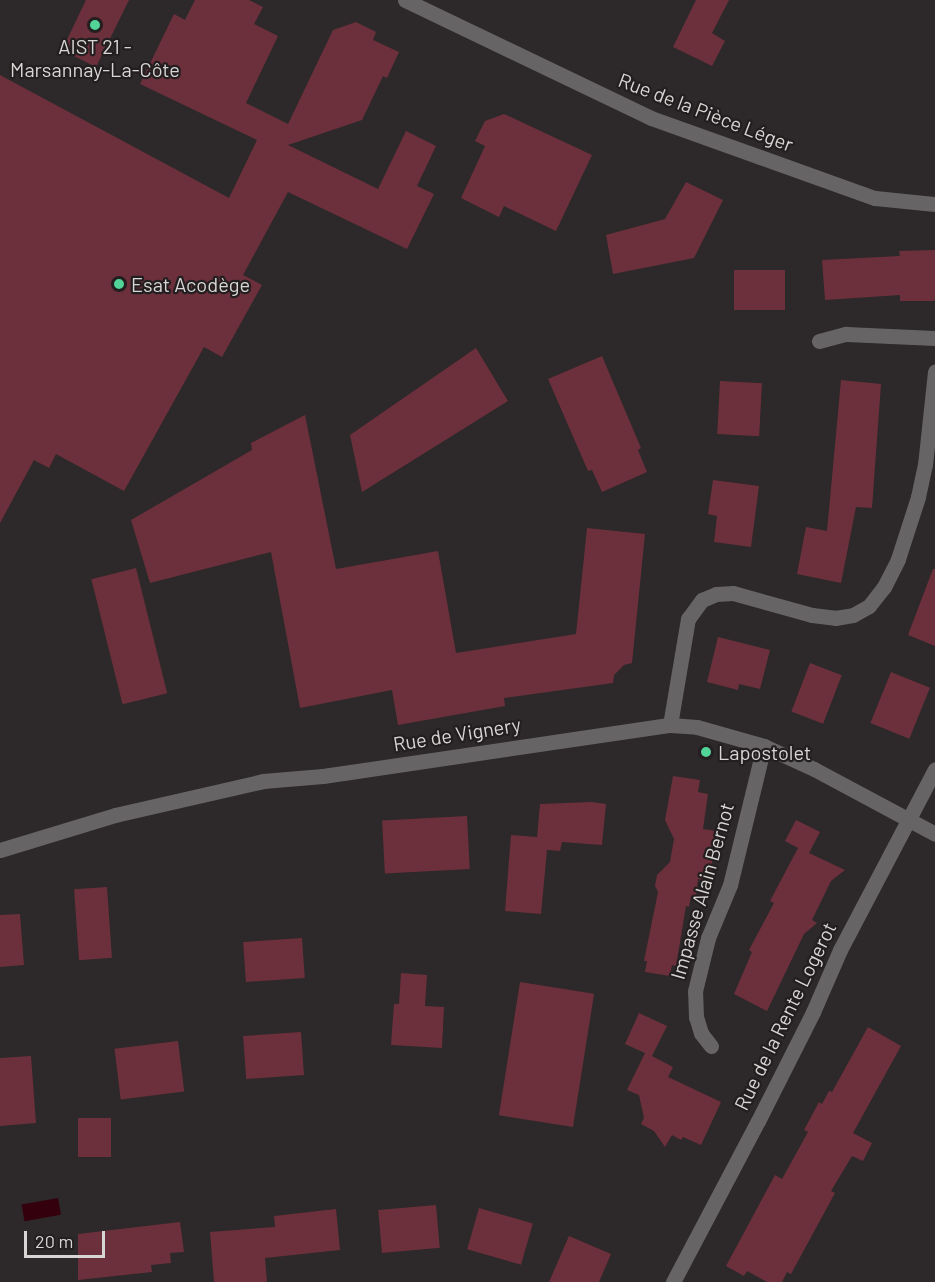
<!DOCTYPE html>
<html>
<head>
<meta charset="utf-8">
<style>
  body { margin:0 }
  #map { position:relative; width:935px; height:1282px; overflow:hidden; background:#2d2829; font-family:Barlow,sans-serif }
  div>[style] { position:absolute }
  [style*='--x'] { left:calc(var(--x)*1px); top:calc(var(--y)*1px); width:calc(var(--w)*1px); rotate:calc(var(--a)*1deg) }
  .water>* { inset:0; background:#34000e; transform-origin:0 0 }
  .building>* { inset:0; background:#6c303c; transform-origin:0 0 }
  .minor>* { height:15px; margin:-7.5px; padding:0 7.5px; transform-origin:7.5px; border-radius:7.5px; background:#666464 }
  .dots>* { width:16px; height:16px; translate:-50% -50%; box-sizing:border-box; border:3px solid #231e1f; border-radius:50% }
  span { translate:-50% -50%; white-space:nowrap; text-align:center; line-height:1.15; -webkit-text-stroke:4.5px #231e1f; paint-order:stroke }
  .poi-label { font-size:20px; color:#d8d5d5 }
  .left { translate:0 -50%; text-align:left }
  .street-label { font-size:20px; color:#d8d5d5 }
  .scale { position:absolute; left:24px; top:1231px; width:81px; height:27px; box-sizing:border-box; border:3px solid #d8d5d5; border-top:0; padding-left:8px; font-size:18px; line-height:21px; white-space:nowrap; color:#d8d5d5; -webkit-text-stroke:4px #231e1f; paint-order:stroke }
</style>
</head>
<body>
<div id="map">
  <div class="water">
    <div style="left:58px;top:1198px;width:17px;height:37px;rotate:80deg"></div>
  </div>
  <div class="building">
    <div style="clip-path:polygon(86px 0,129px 0,96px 67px,62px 50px)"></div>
    <div style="clip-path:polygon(195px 0,249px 0,263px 7px,254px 24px,278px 36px,246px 103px,288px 124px,333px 30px,356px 22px,376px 32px,373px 40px,399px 52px,387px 78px,383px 76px,362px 120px,288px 145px,378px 189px,406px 131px,436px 146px,417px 186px,434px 194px,407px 249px,288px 192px,243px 275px,262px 285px,222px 357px,204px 347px,124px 491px,56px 454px,49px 468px,34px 460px,0 523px,0 75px,229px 198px,257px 140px,140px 84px,174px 14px,185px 20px)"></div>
    <div style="clip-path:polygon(696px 0,729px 0,712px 33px,725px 41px,712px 66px,673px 47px)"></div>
    <div style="clip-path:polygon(504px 114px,592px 155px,556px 231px,504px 206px,499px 217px,461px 198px,485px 146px,475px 141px,485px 121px)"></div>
    <div style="clip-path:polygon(686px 182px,723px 200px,694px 258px,613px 274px,606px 235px,665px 219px)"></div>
    <div style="clip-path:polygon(935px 250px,935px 301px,900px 301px,900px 295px,825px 300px,822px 260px,900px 256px,899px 251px)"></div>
    <div style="left:734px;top:270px;width:51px;height:40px"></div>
    <div style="clip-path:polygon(476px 348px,508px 401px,362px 492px,350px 435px)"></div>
    <div style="clip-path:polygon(602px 356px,641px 448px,638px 450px,647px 472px,602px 492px,592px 470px,588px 471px,548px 379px)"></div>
    <div style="clip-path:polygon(841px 380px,881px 384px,872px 508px,856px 507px,841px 583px,797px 574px,806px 527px,827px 531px)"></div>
    <div style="left:720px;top:381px;width:42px;height:53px;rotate:3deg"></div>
    <div style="clip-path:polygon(305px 415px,336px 569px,438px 551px,456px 653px,576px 634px,587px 528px,645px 534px,632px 663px,624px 665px,614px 675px,613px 683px,504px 698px,505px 706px,398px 725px,392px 690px,300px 708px,271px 552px,150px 583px,131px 520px,252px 450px,251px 443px)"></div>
    <div style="clip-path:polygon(713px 480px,759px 486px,751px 547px,714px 542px,717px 516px,708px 514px)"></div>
    <div style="left:136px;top:568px;width:129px;height:46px;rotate:76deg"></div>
    <div style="clip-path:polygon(933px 569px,935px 569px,935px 646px,908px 635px)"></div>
    <div style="clip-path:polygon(718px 637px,770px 650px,760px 689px,739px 684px,738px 690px,707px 682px)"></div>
    <div style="left:810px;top:663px;width:34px;height:52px;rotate:21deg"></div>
    <div style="left:891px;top:672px;width:42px;height:55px;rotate:22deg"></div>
    <div style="clip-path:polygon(673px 776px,700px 780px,698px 792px,708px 794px,703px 829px,716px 831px,710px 881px,698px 879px,696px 897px,691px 896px,689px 907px,686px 906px,676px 966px,672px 965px,670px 976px,645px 972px,647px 961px,644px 961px,658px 892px,655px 886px,657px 875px,670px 862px,674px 839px,665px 820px)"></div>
    <div style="clip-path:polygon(592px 802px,606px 804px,602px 845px,562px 842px,560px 851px,547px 850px,541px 914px,505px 911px,511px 835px,537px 837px,540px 804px)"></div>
    <div style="left:467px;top:816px;width:53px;height:85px;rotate:87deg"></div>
    <div style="clip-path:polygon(796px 820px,820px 832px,809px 853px,845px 870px,831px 881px,812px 920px,817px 923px,804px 934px,767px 1011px,734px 994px,752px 952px,749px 950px,774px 903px,770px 901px,798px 848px,785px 841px)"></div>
    <div style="left:107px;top:887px;width:71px;height:33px;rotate:86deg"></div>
    <div style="clip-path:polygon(20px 914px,24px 965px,0 967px,0 915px)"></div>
    <div style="left:302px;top:938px;width:40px;height:59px;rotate:86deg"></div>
    <div style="clip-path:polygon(401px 973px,427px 975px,425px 1006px,444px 1007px,442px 1048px,391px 1045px,394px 1004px,399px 1004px)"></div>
    <div style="left:520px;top:982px;width:75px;height:135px;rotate:9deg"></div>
    <div style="clip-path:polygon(639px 1013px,667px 1026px,652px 1056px,673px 1067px,668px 1077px,721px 1102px,701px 1145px,683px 1137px,681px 1140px,672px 1135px,665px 1147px,654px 1131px,641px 1124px,644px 1118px,639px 1095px,627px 1090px,645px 1053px,625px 1044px)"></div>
    <div style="clip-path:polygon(868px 1027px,901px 1046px,853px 1133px,872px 1143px,863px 1161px,852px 1156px,831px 1191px,835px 1193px,791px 1274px,787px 1272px,782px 1282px,767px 1282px,747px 1271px,744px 1276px,726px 1266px,775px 1175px,782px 1179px,808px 1132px,804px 1130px,819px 1102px,822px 1104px,829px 1091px,832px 1092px)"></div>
    <div style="left:301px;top:1032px;width:43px;height:58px;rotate:86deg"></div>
    <div style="left:178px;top:1041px;width:51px;height:64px;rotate:83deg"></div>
    <div style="clip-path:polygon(31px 1056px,36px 1123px,0 1126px,0 1058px)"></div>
    <div style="left:78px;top:1118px;width:33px;height:39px"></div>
    <div style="left:436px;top:1205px;width:43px;height:58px;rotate:85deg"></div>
    <div style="left:479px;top:1208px;width:56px;height:43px;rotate:16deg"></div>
    <div style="clip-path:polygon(336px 1209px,340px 1250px,265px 1258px,267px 1282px,214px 1282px,210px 1232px,275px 1227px,274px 1216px)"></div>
    <div style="clip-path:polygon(180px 1222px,184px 1252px,170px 1253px,171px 1263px,151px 1265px,152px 1272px,78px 1280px,78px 1234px)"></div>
    <div style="clip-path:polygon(569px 1236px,611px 1254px,599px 1282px,549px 1282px)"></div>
  </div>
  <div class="minor">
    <div style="--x:405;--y:0;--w:273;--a:25.6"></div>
    <div style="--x:651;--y:118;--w:238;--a:19.7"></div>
    <div style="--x:875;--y:198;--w:60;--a:5.7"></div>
    <div style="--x:819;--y:341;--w:28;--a:-15"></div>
    <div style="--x:846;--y:334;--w:89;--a:2.6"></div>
    <div style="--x:670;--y:725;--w:108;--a:-80.4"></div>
    <div style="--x:688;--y:619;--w:24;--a:-54"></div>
    <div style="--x:702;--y:600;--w:15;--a:-23"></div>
    <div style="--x:716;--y:594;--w:17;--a:-3"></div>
    <div style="--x:733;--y:593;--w:82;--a:15.6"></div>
    <div style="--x:812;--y:615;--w:23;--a:7"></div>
    <div style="--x:835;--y:618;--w:18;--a:-9"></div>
    <div style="--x:853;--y:615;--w:18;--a:-29"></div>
    <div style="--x:869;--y:606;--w:24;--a:-52"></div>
    <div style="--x:884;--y:587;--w:31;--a:-63"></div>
    <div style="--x:898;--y:559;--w:65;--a:-72.1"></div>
    <div style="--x:918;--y:497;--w:33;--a:-78"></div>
    <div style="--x:925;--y:465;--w:94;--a:-83.9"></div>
    <div style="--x:0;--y:850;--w:120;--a:-16.9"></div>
    <div style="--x:115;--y:815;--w:152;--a:-12.9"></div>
    <div style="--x:263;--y:781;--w:60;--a:-4.8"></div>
    <div style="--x:323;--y:776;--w:351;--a:-8.4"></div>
    <div style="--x:670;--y:725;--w:27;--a:4"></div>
    <div style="--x:697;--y:727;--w:70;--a:15.8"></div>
    <div style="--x:764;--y:746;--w:55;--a:24.7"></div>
    <div style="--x:814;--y:769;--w:137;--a:28.2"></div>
    <div style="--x:711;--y:1046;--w:16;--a:-128"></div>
    <div style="--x:701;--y:1033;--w:17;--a:-107"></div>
    <div style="--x:696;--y:1017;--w:26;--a:-92"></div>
    <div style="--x:695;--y:991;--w:55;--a:-76.2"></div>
    <div style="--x:708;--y:938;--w:57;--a:-67.5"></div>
    <div style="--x:730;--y:885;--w:143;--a:-76.3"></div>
    <div style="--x:673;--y:1282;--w:182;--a:-62.2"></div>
    <div style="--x:758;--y:1121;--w:122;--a:-63.2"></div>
    <div style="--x:813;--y:1012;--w:68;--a:-66.5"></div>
    <div style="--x:840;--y:950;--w:204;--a:-62.3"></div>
  </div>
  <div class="dots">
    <div style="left:95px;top:25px;background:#52d397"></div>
    <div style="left:119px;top:284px;background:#52d397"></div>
    <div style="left:706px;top:752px;background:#52d397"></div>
  </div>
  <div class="poi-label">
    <span style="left:95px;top:58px">AIST 21 -<br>Marsannay-La-Côte</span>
    <span class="left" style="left:131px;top:284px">Esat Acodège</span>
    <span class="left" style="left:718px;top:752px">Lapostolet</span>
  </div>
  <div class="street-label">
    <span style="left:706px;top:112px;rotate:21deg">Rue de la Pièce Léger</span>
    <span style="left:457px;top:734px;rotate:-9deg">Rue de Vignery</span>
    <span style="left:702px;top:891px;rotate:-74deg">Impasse Alain Bernot</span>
    <span style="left:785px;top:1016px;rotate:-64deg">Rue de la Rente Logerot</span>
  </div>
  <div class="scale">20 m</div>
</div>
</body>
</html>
